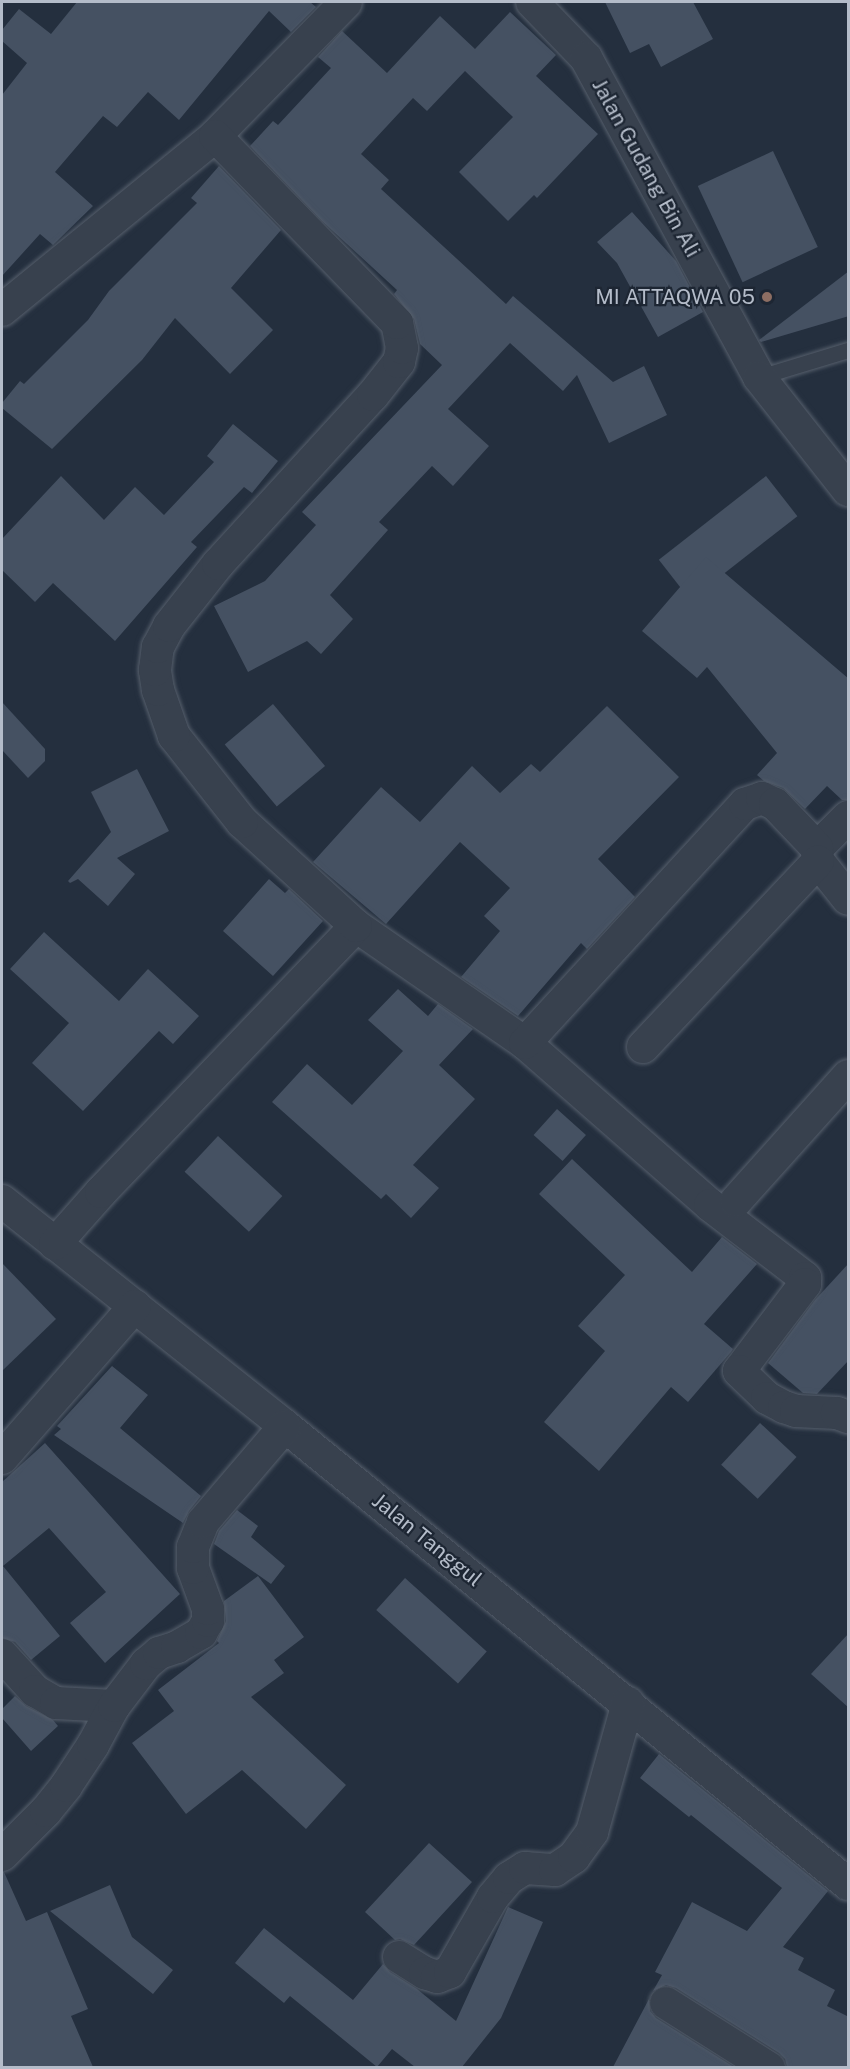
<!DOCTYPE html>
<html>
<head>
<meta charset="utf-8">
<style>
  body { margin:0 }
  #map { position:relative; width:850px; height:2069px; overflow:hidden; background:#242f3e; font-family:"Public Sans",sans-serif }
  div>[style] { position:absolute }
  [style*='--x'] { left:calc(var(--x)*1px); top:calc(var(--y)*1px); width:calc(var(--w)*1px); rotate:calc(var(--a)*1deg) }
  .building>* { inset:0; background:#455162; transform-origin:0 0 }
  .roads { filter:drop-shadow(0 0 2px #565f6c) drop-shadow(0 0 2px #565f6c) }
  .service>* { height:15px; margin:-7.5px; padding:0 7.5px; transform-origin:7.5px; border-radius:7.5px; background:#38414e }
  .minor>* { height:32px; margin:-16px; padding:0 16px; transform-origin:16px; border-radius:16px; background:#38414e }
  .dots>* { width:16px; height:16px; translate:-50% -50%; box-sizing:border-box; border:3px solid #1d2633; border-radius:50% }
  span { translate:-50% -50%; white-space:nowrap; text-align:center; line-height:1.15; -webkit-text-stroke:4.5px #1d2633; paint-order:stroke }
  .street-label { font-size:21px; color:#b4bcc9 }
  .poi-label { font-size:21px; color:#b4bcc9 }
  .right { translate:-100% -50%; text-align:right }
  .frame { position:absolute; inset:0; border:3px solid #b4bcc9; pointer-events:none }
</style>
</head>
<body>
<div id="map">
  <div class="building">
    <div style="clip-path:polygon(77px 2px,310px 2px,316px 7px,291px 32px,269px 11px,179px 120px,148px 92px,117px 127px,103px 116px,55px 172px,93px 206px,53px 245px,40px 234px,2px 276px,2px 95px,27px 63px,2px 41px,2px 30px,19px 9px,51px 34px)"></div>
    <div style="clip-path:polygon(605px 2px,693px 2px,713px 39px,661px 67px,649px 44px,630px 53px)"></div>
    <div style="clip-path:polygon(510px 12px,556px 55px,536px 76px,598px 134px,537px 198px,534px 195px,508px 221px,459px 172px,513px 117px,465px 71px,427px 111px,413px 98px,361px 154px,389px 180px,381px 189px,506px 304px,513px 296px,613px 382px,644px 366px,667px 415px,609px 443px,577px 375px,563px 391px,510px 343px,448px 409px,489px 446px,453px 486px,432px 466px,379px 522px,388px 530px,330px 595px,353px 619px,321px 654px,307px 641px,248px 672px,214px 606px,265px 581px,316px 525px,302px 512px,442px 365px,420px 344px,414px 319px,394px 294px,397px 290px,322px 221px,250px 146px,273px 121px,278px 125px,331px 68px,318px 57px,342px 31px,387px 73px,440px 16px,475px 49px)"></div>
    <div style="left:773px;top:151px;width:106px;height:83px;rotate:65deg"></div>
    <div style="clip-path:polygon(219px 166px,281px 230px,231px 288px,273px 330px,230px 374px,175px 318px,142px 360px,52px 449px,2px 408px,2px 403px,20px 381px,24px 384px,88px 320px,109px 291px,197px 203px,191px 198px)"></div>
    <div style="clip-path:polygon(632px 212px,676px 261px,703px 312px,658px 337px,617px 263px,597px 242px)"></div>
    <div style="clip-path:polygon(849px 271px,849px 316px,761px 342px,759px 340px)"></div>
    <div style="clip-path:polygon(233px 424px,278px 461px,252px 493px,244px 487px,191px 542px,197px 547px,115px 641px,53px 583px,35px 602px,2px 570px,2px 539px,61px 476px,104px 520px,135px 487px,164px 515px,214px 462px,207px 456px)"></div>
    <div style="left:766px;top:476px;width:51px;height:136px;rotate:52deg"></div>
    <div style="clip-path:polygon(706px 557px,849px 679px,849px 800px,842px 800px,827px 786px,805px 809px,783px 788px,764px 781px,757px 775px,777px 753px,707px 667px,697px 678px,642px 631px)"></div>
    <div style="clip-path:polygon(2px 702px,45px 749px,45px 761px,28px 778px,2px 750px)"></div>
    <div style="left:273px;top:704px;width:81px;height:63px;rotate:50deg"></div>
    <div style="clip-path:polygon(607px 706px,679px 777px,598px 859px,635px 897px,587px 949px,581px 943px,518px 1016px,461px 977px,500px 931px,484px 916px,510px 888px,460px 842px,386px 924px,313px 862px,381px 787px,420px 822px,472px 766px,500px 793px,531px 764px,540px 772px)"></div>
    <div style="clip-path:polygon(137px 769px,169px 831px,117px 858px,135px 874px,108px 906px,78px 879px,70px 883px,68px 881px,111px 832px,91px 792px)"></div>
    <div style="clip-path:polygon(269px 879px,285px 893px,289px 889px,323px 921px,273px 976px,223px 931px)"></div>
    <div style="clip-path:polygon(44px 932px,119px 1001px,148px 969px,199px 1016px,173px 1044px,159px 1031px,83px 1111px,32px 1063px,69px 1023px,10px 969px)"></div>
    <div style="clip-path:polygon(398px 989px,428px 1016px,438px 1004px,473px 1029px,439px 1065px,475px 1099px,413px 1165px,439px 1188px,411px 1218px,386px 1194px,381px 1199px,272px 1102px,307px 1064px,352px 1105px,403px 1051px,368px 1020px)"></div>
    <div style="left:557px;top:1109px;width:39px;height:35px;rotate:42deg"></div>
    <div style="left:218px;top:1136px;width:88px;height:49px;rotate:43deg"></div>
    <div style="clip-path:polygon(572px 1159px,692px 1272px,722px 1237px,757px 1264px,704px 1324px,733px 1349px,731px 1352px,688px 1402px,671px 1387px,599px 1471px,544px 1422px,605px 1351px,578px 1326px,625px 1275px,539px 1194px)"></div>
    <div style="clip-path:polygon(2px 1263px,56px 1319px,2px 1371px)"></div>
    <div style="clip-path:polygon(849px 1263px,849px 1360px,817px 1394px,803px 1393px,768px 1363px,815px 1300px)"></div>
    <div style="clip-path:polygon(112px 1366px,148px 1395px,120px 1428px,201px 1496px,189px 1511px,183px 1523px,54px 1435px,61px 1429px,57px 1426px)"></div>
    <div style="left:760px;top:1423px;width:50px;height:57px;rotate:43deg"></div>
    <div style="clip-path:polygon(45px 1443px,180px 1594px,105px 1663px,70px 1623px,106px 1592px,49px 1528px,3px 1566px,60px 1636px,31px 1660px,15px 1642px,2px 1638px,2px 1482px)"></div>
    <div style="clip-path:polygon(237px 1510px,258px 1526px,251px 1537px,285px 1566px,271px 1584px,214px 1544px,219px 1531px)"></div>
    <div style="clip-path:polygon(258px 1576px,304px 1637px,274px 1660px,284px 1673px,251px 1697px,346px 1785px,306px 1829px,242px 1770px,186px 1814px,132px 1743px,174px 1711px,158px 1690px,219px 1643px,217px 1641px,226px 1621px,224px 1601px)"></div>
    <div style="left:405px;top:1578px;width:110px;height:43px;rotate:42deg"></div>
    <div style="clip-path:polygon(849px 1633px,849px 1708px,811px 1674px)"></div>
    <div style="clip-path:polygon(15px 1696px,26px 1706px,53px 1720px,58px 1726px,31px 1751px,2px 1718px,2px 1709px)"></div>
    <div style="clip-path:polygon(659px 1754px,828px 1891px,783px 1947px,804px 1958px,798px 1970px,835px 1990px,827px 2006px,849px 2017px,849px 2067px,787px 2067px,785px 2059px,779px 2053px,676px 1988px,666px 1985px,653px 1991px,662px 1975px,655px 1972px,692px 1902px,747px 1931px,782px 1888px,691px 1815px,689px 1817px,640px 1778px)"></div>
    <div style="clip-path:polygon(429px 1843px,472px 1882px,414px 1945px,400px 1939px,395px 1940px,365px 1912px)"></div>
    <div style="clip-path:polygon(2px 1872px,4px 1872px,26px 1921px,47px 1912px,88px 2009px,71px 2016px,93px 2067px,2px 2067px)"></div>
    <div style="clip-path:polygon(110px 1885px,132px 1937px,173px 1970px,153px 1994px,50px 1911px)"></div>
    <div style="clip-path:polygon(508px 1907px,543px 1922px,501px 2018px,462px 2067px,415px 2067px,392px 2049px,377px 2067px,290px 1996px,284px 2003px,235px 1963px,264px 1928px,353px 2000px,383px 1964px,390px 1972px,417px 1989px,456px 2021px)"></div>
    <div style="clip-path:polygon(649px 1999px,650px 2011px,656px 2018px,734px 2067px,613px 2067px)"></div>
  </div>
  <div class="roads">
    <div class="service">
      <div style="--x:759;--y:377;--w:93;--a:-16.9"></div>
    </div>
    <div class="minor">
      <div style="--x:532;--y:2;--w:78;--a:46"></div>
      <div style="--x:586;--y:58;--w:363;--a:61.5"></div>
      <div style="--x:759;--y:377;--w:144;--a:51.8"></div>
      <div style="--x:2;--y:310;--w:275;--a:-39.2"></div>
      <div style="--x:215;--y:136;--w:187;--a:-45.6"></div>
      <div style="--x:848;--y:817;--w:44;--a:135"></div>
      <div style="--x:817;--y:848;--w:13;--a:86"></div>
      <div style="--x:818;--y:861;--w:48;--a:51.7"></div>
      <div style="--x:356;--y:926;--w:206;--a:34.7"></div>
      <div style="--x:525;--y:1043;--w:246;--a:41.2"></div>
      <div style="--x:710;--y:1205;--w:120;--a:37.5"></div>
      <div style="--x:805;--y:1278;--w:6;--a:90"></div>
      <div style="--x:805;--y:1284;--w:109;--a:127.2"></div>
      <div style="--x:739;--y:1371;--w:39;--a:44"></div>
      <div style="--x:767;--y:1398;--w:19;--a:28"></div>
      <div style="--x:784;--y:1407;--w:13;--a:18"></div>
      <div style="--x:796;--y:1411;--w:41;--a:2.8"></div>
      <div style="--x:837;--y:1413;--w:12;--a:20"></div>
      <div style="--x:525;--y:1043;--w:325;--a:-47.4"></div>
      <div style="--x:745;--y:804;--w:18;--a:-19"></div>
      <div style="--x:762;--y:798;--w:14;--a:25"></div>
      <div style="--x:775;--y:804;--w:61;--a:46.3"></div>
      <div style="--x:643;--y:1047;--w:255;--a:-46.7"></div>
      <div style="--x:2;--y:1201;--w:362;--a:38.5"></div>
      <div style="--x:285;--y:1426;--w:726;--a:39.13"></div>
      <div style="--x:736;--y:1201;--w:168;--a:-48.1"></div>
      <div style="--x:55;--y:1244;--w:69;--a:-48.5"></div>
      <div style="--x:101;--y:1192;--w:368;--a:-46.2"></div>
      <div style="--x:356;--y:926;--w:154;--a:-137.6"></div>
      <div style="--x:242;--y:822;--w:110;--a:-128.3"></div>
      <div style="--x:174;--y:736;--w:49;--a:-109.2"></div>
      <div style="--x:158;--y:690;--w:20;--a:-99"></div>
      <div style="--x:155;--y:670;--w:23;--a:-83"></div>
      <div style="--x:158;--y:647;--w:24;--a:-62"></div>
      <div style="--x:169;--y:626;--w:79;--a:-51.7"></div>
      <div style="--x:218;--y:564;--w:229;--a:-47.5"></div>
      <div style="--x:373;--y:395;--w:42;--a:-51.8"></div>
      <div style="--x:399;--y:362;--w:14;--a:-78"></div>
      <div style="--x:402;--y:348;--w:25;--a:-101"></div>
      <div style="--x:397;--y:323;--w:261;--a:-134.2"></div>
      <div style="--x:2;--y:1458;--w:202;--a:-48.8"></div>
      <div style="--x:2;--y:1655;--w:49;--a:47.5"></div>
      <div style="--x:35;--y:1691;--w:24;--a:30"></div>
      <div style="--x:56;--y:1703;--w:58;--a:3"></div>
      <div style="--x:2;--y:1855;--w:62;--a:-45"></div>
      <div style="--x:46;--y:1811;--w:32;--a:-51"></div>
      <div style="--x:66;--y:1786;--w:49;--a:-56.6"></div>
      <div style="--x:93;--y:1745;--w:44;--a:-61.7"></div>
      <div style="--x:114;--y:1706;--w:53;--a:-52.7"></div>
      <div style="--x:146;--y:1664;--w:17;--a:-40"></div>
      <div style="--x:159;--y:1653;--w:19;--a:-18"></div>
      <div style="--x:177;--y:1647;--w:28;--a:-30"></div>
      <div style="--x:201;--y:1633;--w:14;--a:-60"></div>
      <div style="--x:208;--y:1621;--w:12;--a:-90"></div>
      <div style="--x:208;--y:1609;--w:44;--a:-110.1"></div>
      <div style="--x:193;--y:1568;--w:21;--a:-90"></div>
      <div style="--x:193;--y:1547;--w:27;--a:-68"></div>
      <div style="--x:203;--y:1522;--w:126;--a:-49.5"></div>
      <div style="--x:399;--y:1957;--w:31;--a:32"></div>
      <div style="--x:425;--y:1973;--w:13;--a:18"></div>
      <div style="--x:437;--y:1977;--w:14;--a:-21"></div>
      <div style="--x:450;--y:1972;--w:86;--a:-60.2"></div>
      <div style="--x:493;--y:1897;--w:25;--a:-50"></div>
      <div style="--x:509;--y:1878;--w:19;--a:-32"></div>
      <div style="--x:525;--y:1868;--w:30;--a:4"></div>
      <div style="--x:555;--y:1870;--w:23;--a:-34"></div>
      <div style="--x:574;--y:1857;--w:31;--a:-54"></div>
      <div style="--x:592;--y:1832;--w:134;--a:-74.4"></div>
      <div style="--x:666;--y:2003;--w:122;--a:32.3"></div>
    </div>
  </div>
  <div class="dots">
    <div style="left:767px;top:297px;background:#8d6e63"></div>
  </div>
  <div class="street-label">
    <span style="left:646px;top:168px;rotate:61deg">Jalan Gudang Bin Ali</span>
    <span style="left:427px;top:1540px;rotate:39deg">Jalan Tanggul</span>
  </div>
  <div class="poi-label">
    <span class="right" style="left:755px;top:297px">MI ATTAQWA 05</span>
  </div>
  <div class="frame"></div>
</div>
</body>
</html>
